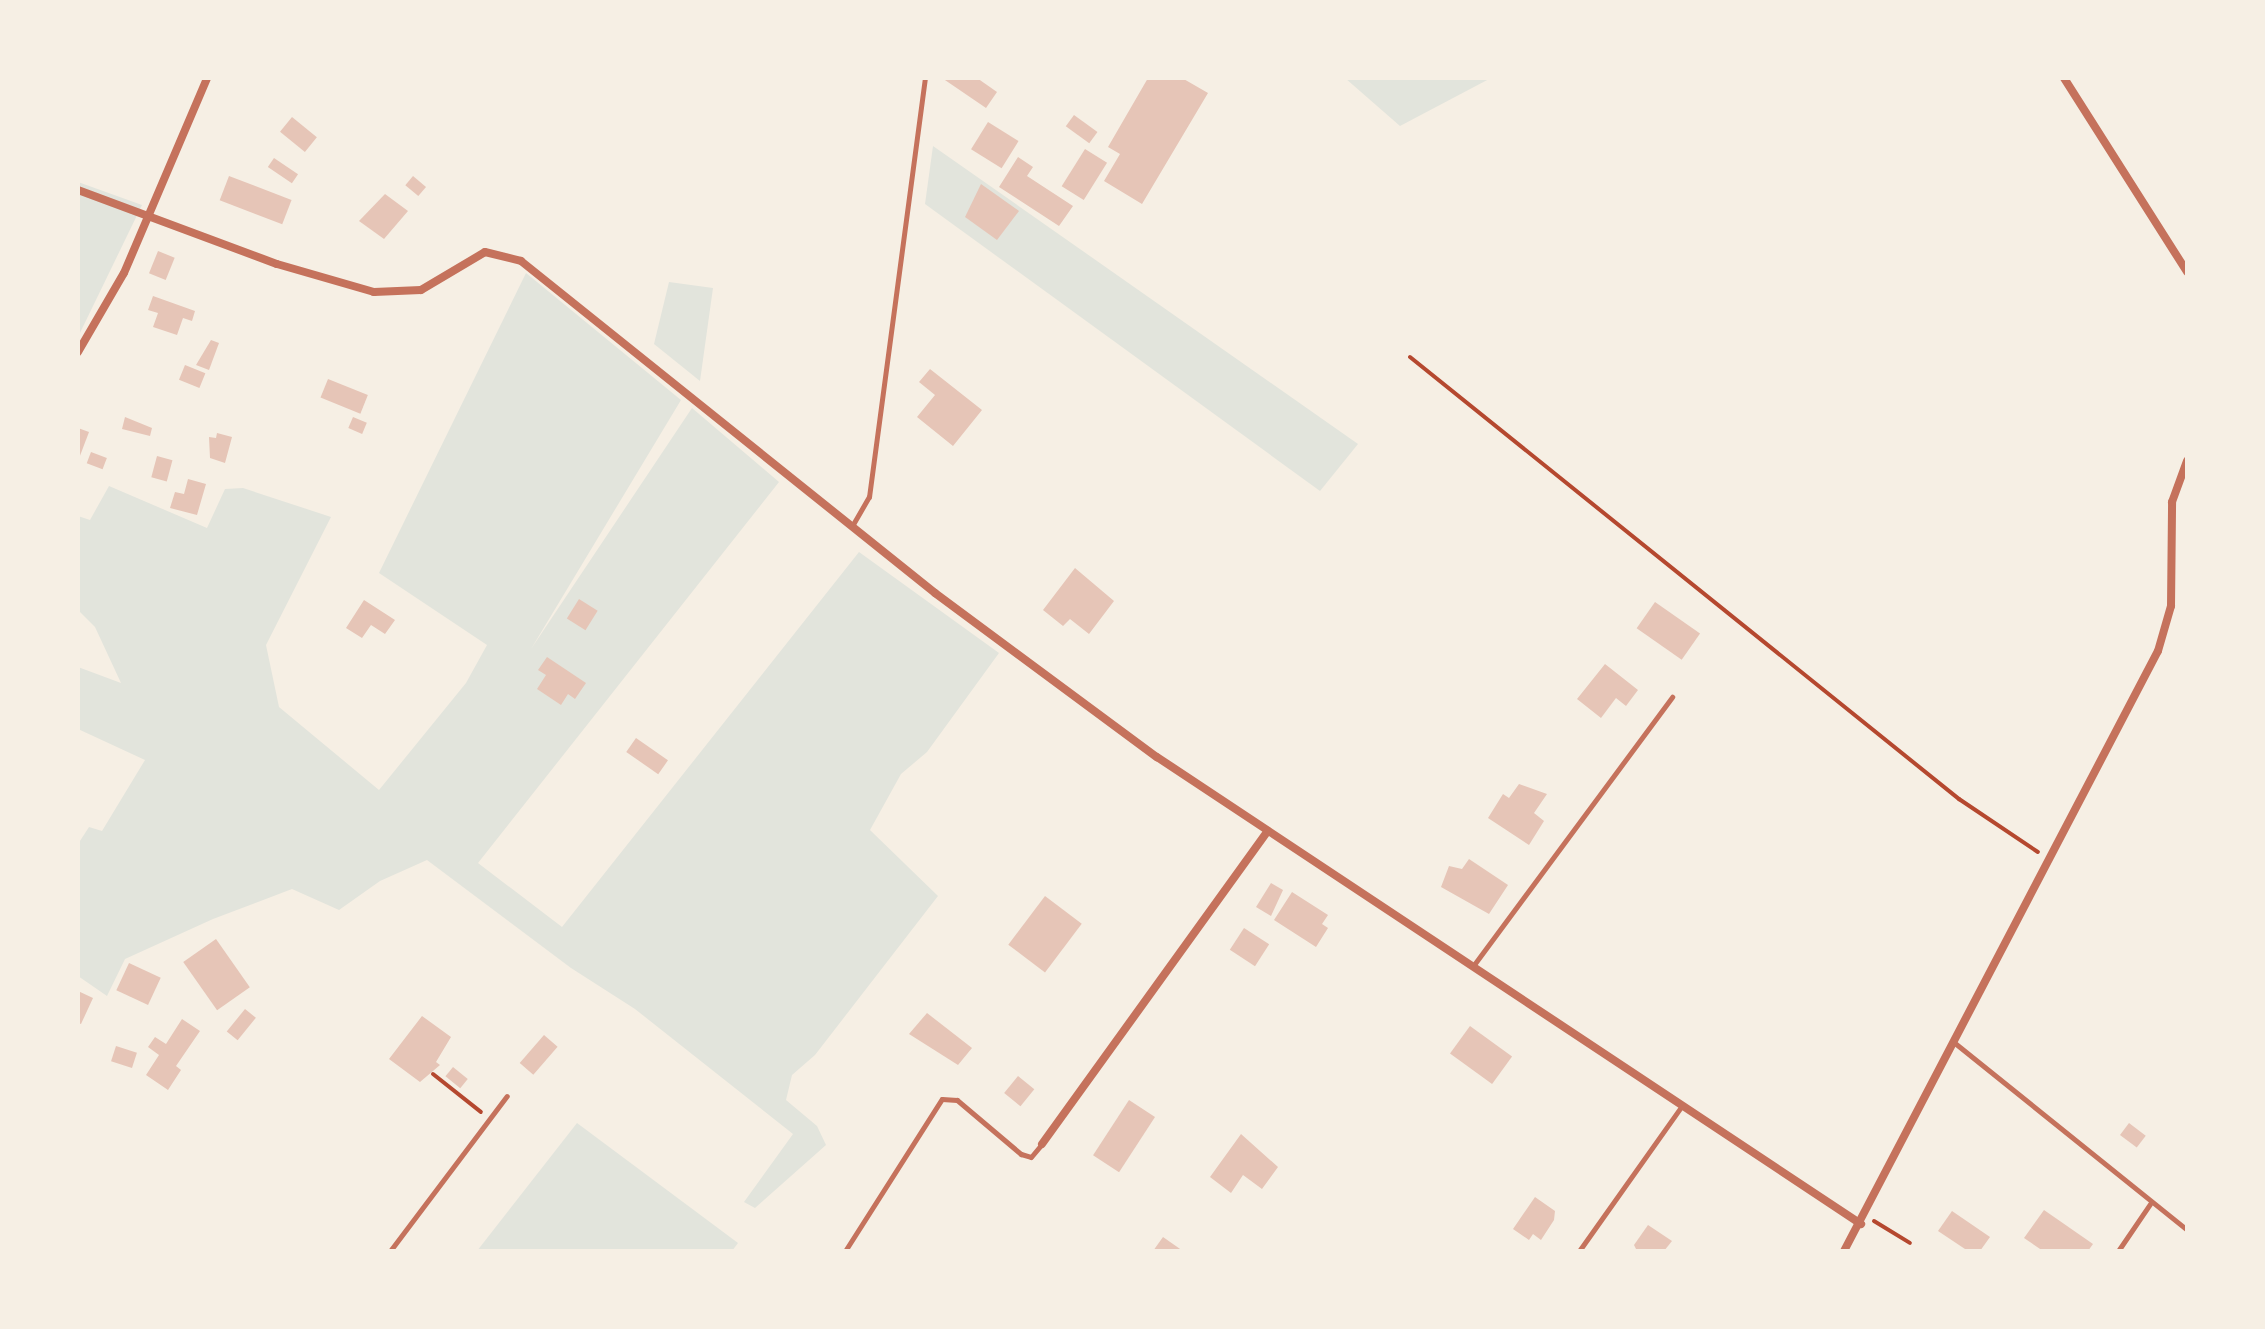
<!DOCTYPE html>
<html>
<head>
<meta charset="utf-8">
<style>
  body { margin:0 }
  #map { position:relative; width:2265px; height:1329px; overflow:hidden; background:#f6efe4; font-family:"Noto Sans",sans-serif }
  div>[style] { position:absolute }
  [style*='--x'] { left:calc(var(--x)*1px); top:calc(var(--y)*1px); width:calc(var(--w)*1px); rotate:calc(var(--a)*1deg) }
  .green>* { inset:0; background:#e2e4dc }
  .building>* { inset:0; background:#e6c5b7; transform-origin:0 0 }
  .path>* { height:4px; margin:-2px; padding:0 2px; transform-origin:2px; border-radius:2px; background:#b5482f }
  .service>* { height:5px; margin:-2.5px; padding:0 2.5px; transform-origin:2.5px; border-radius:2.5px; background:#c5725c }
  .minor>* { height:8px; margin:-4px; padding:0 4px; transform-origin:4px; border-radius:4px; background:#c5725c }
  span { translate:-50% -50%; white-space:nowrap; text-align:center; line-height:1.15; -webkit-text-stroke:7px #f6efe4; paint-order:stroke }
  .frame { position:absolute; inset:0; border:80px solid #f6efe4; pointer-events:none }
</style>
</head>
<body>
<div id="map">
  <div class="green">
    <div style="clip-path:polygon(1345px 78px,1491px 78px,1400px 126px)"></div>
    <div style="clip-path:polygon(933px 146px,1358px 444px,1320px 491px,925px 204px)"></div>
    <div style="clip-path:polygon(78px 182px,142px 205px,78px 337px)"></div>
    <div style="clip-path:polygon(526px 273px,681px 400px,531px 649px,692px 408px,779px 482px,478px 863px,562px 927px,859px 552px,999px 653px,927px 752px,901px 774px,870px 830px,938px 896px,815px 1055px,792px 1075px,786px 1100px,817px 1126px,826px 1145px,755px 1208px,744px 1202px,793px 1134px,635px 1009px,571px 968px,427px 860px,380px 881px,339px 910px,292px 889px,213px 919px,125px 959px,107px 996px,78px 976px,78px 844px,89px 827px,102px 831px,145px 760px,78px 729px,78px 667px,121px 683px,95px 627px,78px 610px,78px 516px,90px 520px,109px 486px,207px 528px,225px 489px,243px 488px,331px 517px,266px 645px,279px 707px,379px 790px,466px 683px,487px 645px,379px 573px)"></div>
    <div style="clip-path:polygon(669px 282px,713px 288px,700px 381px,654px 344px)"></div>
    <div style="clip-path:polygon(577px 1123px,738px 1243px,732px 1251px,477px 1251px)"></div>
  </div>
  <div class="building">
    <div style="clip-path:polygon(942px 78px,977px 78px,997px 92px,986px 108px)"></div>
    <div style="clip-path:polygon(1148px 78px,1182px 78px,1208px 93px,1142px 204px,1104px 181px,1120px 154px,1108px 147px)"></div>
    <div style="left:1074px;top:115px;width:29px;height:14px;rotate:36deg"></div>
    <div style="left:292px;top:117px;width:32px;height:19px;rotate:39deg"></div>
    <div style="left:988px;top:122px;width:36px;height:32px;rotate:32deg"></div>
    <div style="left:1085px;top:149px;width:26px;height:44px;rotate:32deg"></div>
    <div style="clip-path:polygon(1018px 157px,1033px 167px,1027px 176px,1073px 206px,1059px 226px,999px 187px)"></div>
    <div style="left:274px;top:158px;width:29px;height:11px;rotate:34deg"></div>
    <div style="left:229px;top:176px;width:67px;height:26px;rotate:21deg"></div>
    <div style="left:413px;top:176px;width:17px;height:12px;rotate:40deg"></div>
    <div style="clip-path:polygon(981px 184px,1019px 211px,997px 240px,965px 217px)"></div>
    <div style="clip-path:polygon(385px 194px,408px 211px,384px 239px,359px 221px)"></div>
    <div style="left:158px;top:251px;width:18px;height:24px;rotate:22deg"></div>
    <div style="clip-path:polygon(153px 296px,195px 311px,192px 321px,183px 318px,177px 335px,153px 327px,158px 313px,148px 310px)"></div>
    <div style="clip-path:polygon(211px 340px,219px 343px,209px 370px,196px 365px)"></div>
    <div style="left:185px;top:365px;width:22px;height:16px;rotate:22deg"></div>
    <div style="clip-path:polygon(930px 369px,982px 410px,953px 446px,917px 417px,935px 395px,919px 382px)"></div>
    <div style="left:328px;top:379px;width:43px;height:20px;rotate:22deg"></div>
    <div style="clip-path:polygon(125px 417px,152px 428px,150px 436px,122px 429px)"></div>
    <div style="left:353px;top:417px;width:15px;height:12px;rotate:23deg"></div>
    <div style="clip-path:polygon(78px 428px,89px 432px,78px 461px)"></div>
    <div style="clip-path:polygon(217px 433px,232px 437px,225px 463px,210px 458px,209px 437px,216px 438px)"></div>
    <div style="left:91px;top:452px;width:17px;height:12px;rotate:21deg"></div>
    <div style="left:157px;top:456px;width:16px;height:22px;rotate:15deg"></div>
    <div style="clip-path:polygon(188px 479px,206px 484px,197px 515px,170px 508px,175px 492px,184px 494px)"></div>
    <div style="clip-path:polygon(1075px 568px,1114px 601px,1089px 634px,1070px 619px,1063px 626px,1043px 610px)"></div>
    <div style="left:579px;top:599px;width:22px;height:23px;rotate:32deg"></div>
    <div style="clip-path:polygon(364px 600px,395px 620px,385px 634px,371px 625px,362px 638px,346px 628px)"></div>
    <div style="left:1655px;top:602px;width:55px;height:32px;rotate:35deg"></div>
    <div style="clip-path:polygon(547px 657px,586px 683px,575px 699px,568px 694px,561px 705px,537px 689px,546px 675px,538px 670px)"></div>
    <div style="clip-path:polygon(1605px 664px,1638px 690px,1626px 706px,1616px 698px,1601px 718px,1577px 699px)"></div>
    <div style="left:636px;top:738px;width:39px;height:17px;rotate:35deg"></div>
    <div style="clip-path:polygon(1519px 784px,1547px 794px,1534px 813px,1544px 821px,1529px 845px,1488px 818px,1503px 794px,1509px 798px)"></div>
    <div style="clip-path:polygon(1469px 859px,1508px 885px,1489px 914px,1441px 887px,1449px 866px,1462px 869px)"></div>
    <div style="clip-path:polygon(1271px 883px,1283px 890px,1271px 916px,1256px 907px)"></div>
    <div style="clip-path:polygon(1292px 892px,1328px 915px,1322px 924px,1328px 928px,1316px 947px,1274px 920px)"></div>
    <div style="left:1045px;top:896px;width:46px;height:61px;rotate:37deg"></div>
    <div style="left:1244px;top:928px;width:30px;height:26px;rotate:33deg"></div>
    <div style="left:216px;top:939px;width:59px;height:40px;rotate:55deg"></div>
    <div style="left:129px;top:963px;width:35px;height:30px;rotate:25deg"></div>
    <div style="clip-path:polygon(78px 991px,93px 998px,81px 1024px,78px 1023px)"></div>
    <div style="left:245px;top:1009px;width:14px;height:29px;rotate:39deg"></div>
    <div style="clip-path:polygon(927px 1013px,972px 1048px,958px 1065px,909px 1034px)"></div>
    <div style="clip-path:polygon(422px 1016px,451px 1037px,436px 1062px,440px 1065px,420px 1082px,389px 1059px)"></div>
    <div style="clip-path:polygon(182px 1019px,200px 1031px,176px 1066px,181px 1070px,168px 1090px,146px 1075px,159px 1055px,148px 1047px,155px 1037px,166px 1044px)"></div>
    <div style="left:1470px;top:1026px;width:52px;height:34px;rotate:36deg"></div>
    <div style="left:544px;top:1035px;width:18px;height:37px;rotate:41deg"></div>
    <div style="left:116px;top:1046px;width:22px;height:16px;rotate:18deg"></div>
    <div style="left:453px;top:1067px;width:19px;height:12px;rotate:39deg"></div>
    <div style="left:1018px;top:1076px;width:21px;height:22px;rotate:39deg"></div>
    <div style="left:1129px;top:1100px;width:31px;height:66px;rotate:33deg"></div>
    <div style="left:2129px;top:1123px;width:21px;height:15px;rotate:37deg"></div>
    <div style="clip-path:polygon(1241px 1134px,1278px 1167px,1262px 1189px,1243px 1175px,1231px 1193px,1210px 1177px)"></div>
    <div style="clip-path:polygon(1535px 1197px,1555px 1211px,1554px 1220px,1541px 1240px,1533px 1234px,1529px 1240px,1513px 1229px)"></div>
    <div style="clip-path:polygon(2044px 1210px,2093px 1244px,2088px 1251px,2043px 1251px,2024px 1238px)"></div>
    <div style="clip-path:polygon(1952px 1211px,1990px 1237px,1980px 1251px,1968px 1251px,1938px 1231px)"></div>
    <div style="clip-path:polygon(1648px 1225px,1672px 1241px,1664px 1251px,1637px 1251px,1634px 1245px)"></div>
    <div style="clip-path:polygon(1163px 1237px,1183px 1251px,1153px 1251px)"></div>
  </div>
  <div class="path">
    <div style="--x:1410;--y:357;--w:705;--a:38.84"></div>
    <div style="--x:1959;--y:799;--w:95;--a:33.9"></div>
    <div style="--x:433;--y:1074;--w:61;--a:38.4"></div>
    <div style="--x:1874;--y:1221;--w:42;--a:31.4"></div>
  </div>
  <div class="service">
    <div style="--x:852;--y:526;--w:34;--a:-60"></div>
    <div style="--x:869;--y:497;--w:423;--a:-82.4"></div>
    <div style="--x:1473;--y:966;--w:335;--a:-53.5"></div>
    <div style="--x:1956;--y:1044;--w:297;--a:38.8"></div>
    <div style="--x:390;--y:1251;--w:194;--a:-53"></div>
    <div style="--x:845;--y:1251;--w:180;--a:-57.5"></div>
    <div style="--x:942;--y:1099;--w:15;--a:4"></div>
    <div style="--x:957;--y:1100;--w:84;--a:40.2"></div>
    <div style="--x:1021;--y:1154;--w:10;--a:17"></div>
    <div style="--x:1031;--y:1157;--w:17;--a:-50"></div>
    <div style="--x:1579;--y:1251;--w:176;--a:-54.7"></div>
    <div style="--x:2118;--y:1251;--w:57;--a:-55.8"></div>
  </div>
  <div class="minor">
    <div style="--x:2064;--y:78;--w:230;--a:57.6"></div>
    <div style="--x:78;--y:190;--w:212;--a:20.4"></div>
    <div style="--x:277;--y:264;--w:101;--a:16.1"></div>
    <div style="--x:374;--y:292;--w:47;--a:-2.4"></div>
    <div style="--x:421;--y:290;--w:74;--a:-30.7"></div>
    <div style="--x:485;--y:252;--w:37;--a:14"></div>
    <div style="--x:521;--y:261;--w:531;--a:38.73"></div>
    <div style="--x:935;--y:593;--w:276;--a:36.5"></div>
    <div style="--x:1157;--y:757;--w:845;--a:33.56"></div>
    <div style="--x:78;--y:352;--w:91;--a:-59.8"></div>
    <div style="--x:124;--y:273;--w:212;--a:-66.9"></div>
    <div style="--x:1042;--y:1144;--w:386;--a:-54.2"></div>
    <div style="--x:1844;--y:1251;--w:677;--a:-62.38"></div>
    <div style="--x:2158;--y:651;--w:47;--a:-73.9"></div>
    <div style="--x:2171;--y:606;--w:104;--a:-89.4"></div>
    <div style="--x:2172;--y:502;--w:44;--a:-69.9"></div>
  </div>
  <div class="frame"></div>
</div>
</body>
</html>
